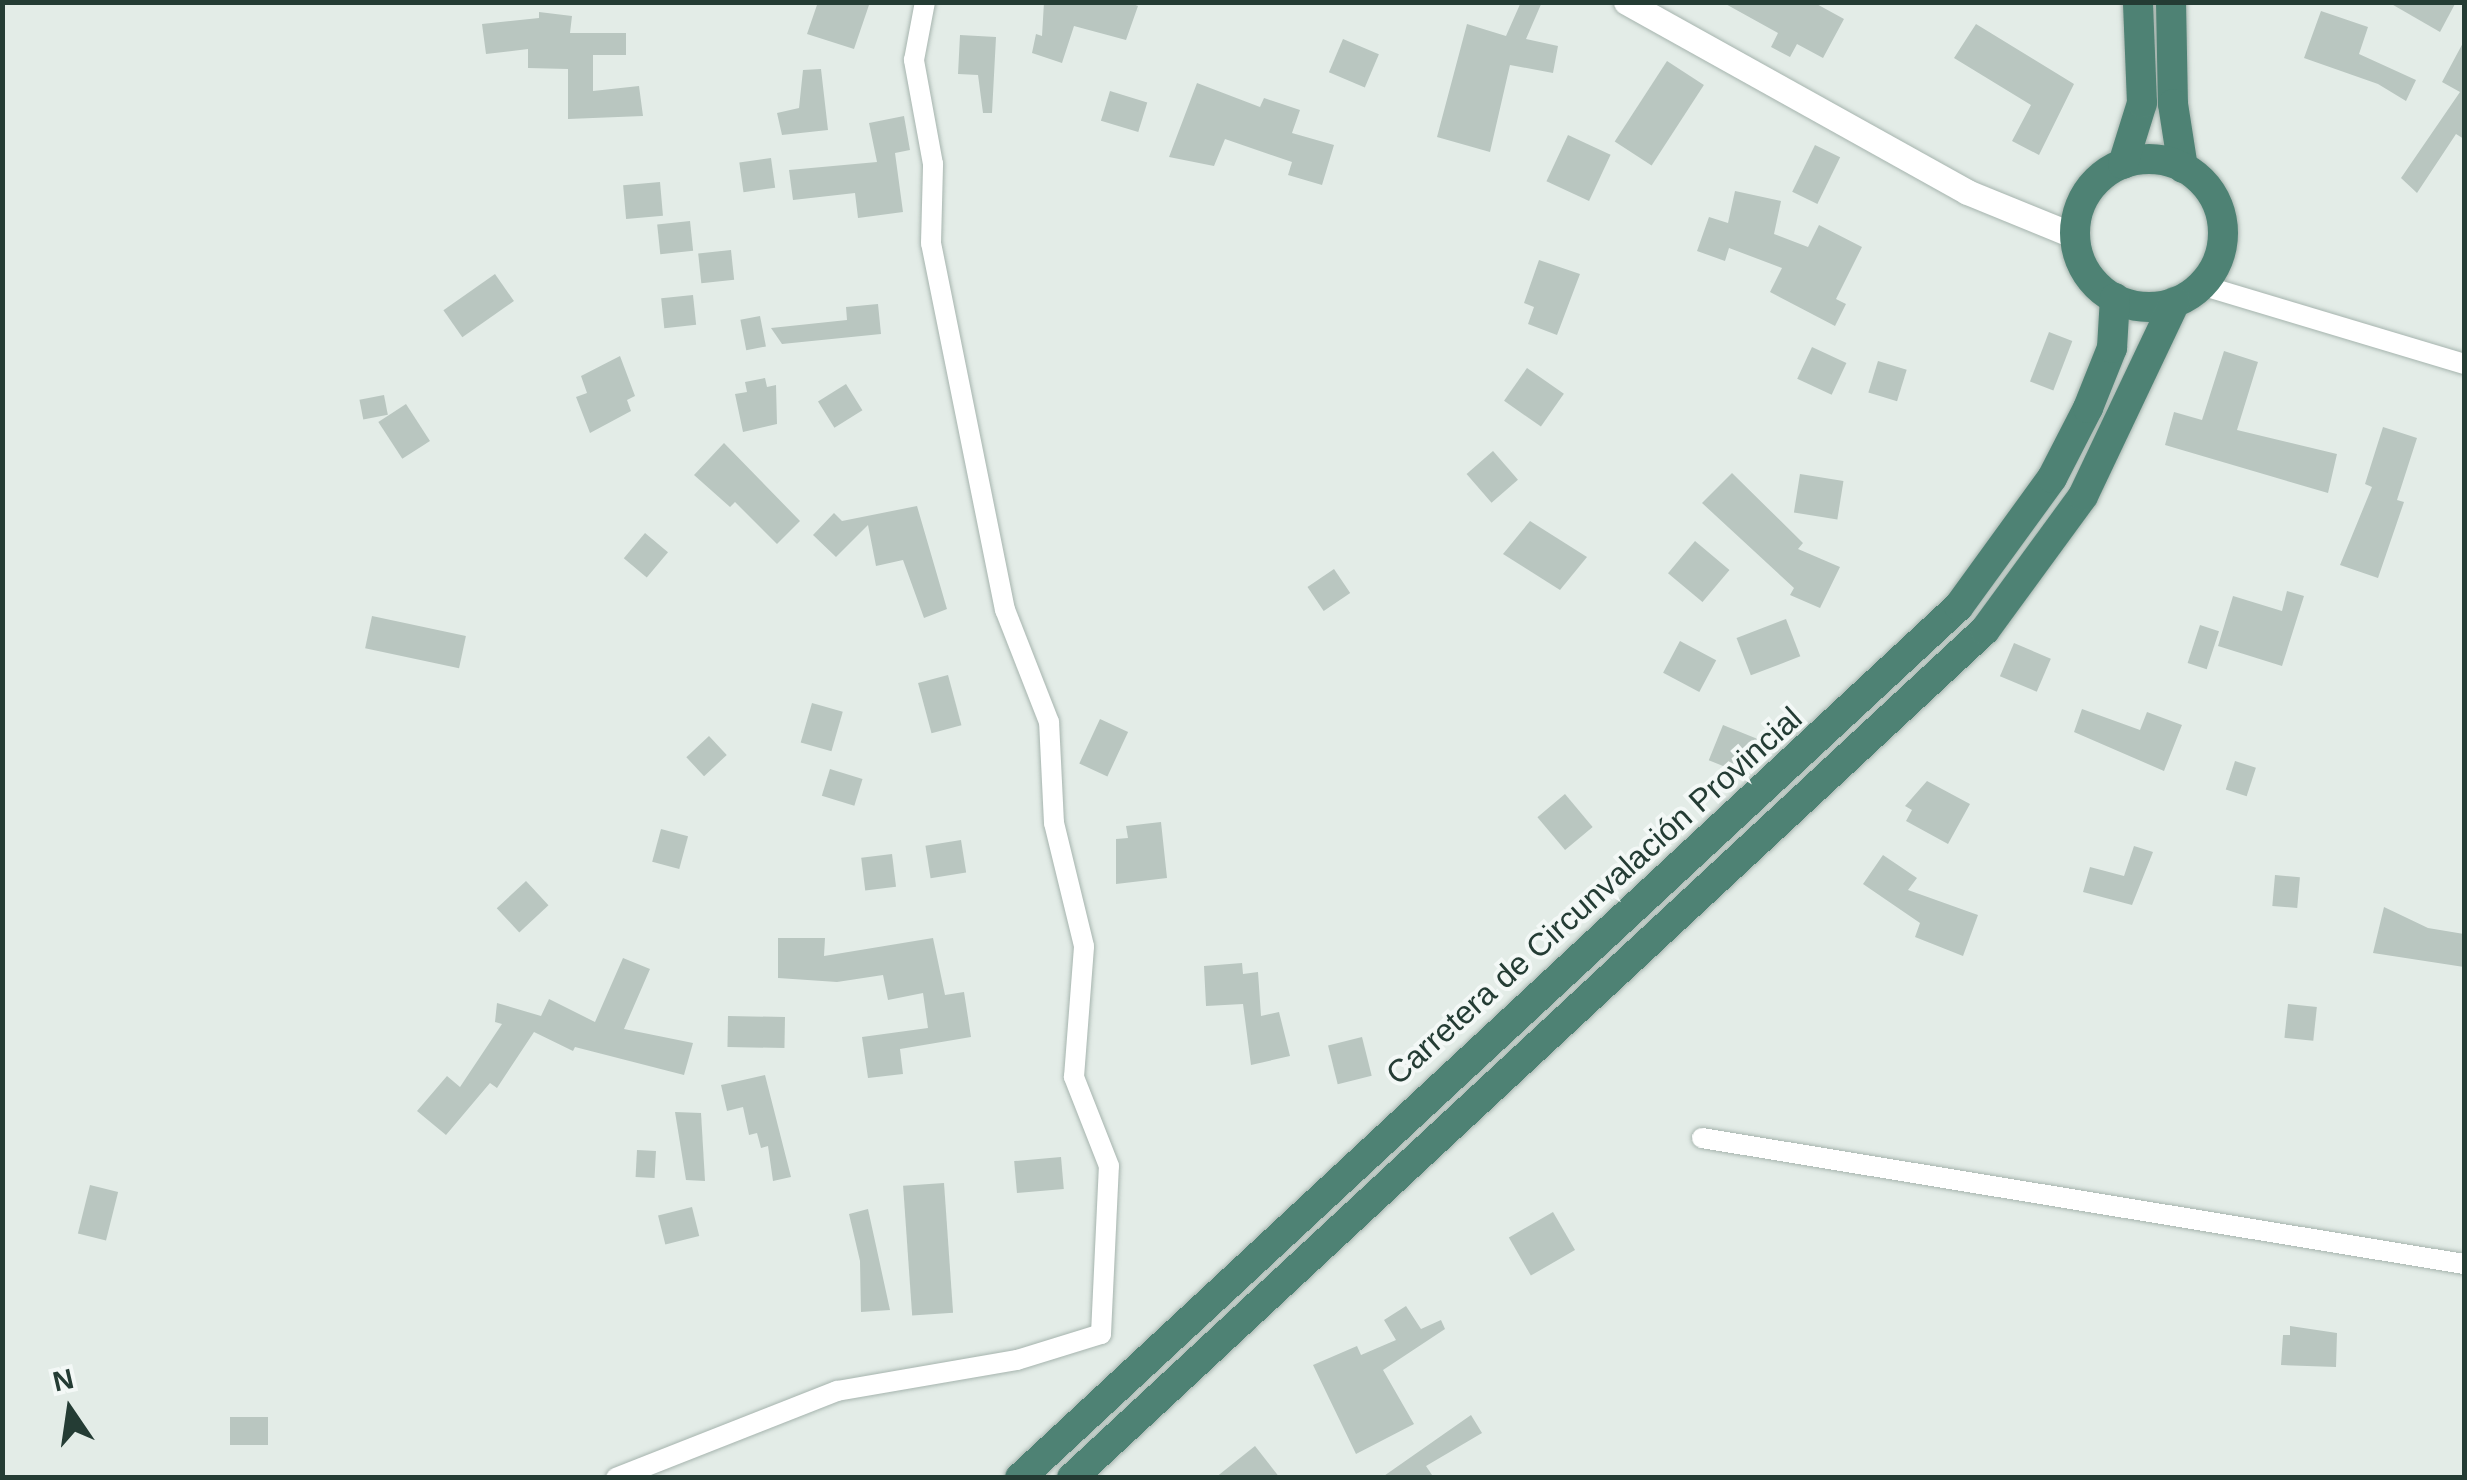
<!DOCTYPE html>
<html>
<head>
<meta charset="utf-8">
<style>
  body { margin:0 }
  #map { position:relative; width:2467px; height:1480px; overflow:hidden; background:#e3ece7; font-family:Arial,sans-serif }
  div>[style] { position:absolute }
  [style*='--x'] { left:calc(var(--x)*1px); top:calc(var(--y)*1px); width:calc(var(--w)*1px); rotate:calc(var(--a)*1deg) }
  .building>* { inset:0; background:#b9c6c0; transform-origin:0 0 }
  .roads { filter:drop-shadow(0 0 2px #a6b4ae) drop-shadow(0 0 2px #a6b4ae) }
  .minor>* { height:20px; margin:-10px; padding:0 10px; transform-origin:10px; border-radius:10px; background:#fff }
  .tertiary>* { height:25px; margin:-12.5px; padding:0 12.5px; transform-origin:12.5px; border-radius:12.5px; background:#fff }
  .trunk>* { height:30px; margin:-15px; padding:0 15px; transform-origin:15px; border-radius:15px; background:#4e8274 }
  .trunk>.ring { margin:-15px; padding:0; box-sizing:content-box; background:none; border:30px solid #4e8274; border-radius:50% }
  span { translate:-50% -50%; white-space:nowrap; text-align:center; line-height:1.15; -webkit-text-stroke:8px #f3f8f6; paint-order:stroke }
  .street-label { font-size:32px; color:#243c34 }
  .frame { position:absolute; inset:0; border:5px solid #243c34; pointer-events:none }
  .north { position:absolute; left:20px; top:1360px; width:100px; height:100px; -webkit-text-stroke:8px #f3f8f6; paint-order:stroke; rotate:347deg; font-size:28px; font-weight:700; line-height:40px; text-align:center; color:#243c34 }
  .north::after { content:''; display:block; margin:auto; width:35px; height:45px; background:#243c34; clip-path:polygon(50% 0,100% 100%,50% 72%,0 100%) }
</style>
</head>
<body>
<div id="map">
  <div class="building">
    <div style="clip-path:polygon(818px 2px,870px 2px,854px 49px,807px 34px)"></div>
    <div style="clip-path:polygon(1044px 2px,1128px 2px,1138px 6px,1126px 40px,1074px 26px,1062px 63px,1032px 53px,1036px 34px,1042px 36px)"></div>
    <div style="clip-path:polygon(1521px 2px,1542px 2px,1526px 39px,1558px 46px,1553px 73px,1510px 65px,1490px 152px,1437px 137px,1467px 24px,1506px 36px)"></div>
    <div style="clip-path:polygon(1722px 2px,1813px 2px,1844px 19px,1823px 58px,1797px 44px,1790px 57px,1771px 47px,1778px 33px)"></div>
    <div style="clip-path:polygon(2388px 2px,2456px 2px,2440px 32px)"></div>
    <div style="clip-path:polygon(2321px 11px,2368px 27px,2359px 54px,2416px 80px,2406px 101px,2378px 84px,2304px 58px)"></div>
    <div style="clip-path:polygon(539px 12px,572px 16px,570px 33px,626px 33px,626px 55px,593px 55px,593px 91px,639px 86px,643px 116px,568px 119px,568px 69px,528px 68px,528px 49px,486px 54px,482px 24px,539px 18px)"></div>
    <div style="clip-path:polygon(1976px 24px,2074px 84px,2039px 155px,2012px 141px,2031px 105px,1954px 58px)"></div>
    <div style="clip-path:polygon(960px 35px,996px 37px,992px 113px,983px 113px,978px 75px,958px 74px)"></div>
    <div style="left:1343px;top:39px;width:39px;height:36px;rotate:23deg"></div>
    <div style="clip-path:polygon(2464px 41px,2464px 139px,2456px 134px,2417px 193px,2401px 178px,2460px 92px,2442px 82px)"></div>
    <div style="left:1667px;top:61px;width:44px;height:96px;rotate:33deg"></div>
    <div style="clip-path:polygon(821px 69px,828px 130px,782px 135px,777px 113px,799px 108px,803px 70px)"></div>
    <div style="clip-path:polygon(1197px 83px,1260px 107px,1264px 98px,1300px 110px,1292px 133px,1334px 145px,1322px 185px,1288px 175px,1292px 162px,1225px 139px,1214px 166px,1169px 157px)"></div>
    <div style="left:1110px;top:91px;width:39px;height:31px;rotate:17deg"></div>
    <div style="clip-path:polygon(904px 116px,910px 150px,895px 153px,903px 212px,858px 218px,855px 193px,793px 200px,789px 170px,877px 162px,869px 123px)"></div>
    <div style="left:1568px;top:135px;width:47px;height:51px;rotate:25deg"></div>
    <div style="left:1815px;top:145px;width:28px;height:52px;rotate:26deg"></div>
    <div style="left:771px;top:158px;width:30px;height:32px;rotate:82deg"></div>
    <div style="left:660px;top:182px;width:34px;height:37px;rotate:85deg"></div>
    <div style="clip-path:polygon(1735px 191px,1781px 201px,1774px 234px,1808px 247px,1819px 225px,1862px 247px,1836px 299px,1846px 304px,1835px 326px,1770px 292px,1782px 268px,1729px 248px,1725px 261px,1697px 251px,1709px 217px,1728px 223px)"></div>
    <div style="left:690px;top:221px;width:30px;height:33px;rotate:84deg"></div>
    <div style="left:731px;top:250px;width:30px;height:33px;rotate:84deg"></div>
    <div style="clip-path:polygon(1539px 260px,1580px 274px,1557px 335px,1528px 324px,1534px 307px,1524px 303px)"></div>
    <div style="left:495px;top:274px;width:33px;height:63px;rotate:55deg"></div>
    <div style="left:693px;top:295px;width:30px;height:32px;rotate:84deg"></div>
    <div style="clip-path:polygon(878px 304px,881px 334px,782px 344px,771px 328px,847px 320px,846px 307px)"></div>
    <div style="left:760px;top:316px;width:31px;height:20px;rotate:79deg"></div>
    <div style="left:2049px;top:332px;width:25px;height:53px;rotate:21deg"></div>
    <div style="left:1812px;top:347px;width:38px;height:35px;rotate:25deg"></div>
    <div style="clip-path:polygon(2224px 351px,2258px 362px,2237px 430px,2337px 454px,2328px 493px,2165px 445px,2174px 412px,2202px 420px)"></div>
    <div style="clip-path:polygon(620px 356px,635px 396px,627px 400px,631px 411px,590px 433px,576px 397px,587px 393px,581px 376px)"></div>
    <div style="left:1878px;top:361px;width:30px;height:33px;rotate:17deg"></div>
    <div style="left:1527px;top:368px;width:45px;height:40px;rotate:35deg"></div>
    <div style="clip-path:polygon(765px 378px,767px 387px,776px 385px,777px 424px,743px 432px,735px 394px,747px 392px,745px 382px)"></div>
    <div style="left:846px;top:384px;width:31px;height:33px;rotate:58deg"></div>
    <div style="left:384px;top:395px;width:20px;height:25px;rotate:79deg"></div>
    <div style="left:406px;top:404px;width:44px;height:33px;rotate:57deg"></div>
    <div style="clip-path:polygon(2383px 427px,2417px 438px,2397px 500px,2404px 502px,2378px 578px,2340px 565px,2372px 487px,2365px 484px)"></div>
    <div style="clip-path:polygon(724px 443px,800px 521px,777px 544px,735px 502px,730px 507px,694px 475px)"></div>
    <div style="left:1493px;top:451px;width:38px;height:35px;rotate:49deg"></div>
    <div style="clip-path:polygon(1732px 473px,1803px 543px,1798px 549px,1840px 567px,1820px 608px,1790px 595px,1794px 588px,1702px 503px)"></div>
    <div style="left:1800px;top:474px;width:44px;height:39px;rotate:9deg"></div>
    <div style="clip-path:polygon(917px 506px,947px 609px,924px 618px,903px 560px,876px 566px,868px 525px,836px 557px,813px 535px,834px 513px,842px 521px)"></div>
    <div style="clip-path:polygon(1530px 521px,1587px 557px,1560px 590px,1503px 554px)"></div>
    <div style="left:645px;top:533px;width:30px;height:33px;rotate:40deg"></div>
    <div style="left:1695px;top:541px;width:45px;height:42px;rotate:40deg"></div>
    <div style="left:1334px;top:569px;width:29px;height:32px;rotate:56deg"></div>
    <div style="clip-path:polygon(2287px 591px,2304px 596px,2282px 666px,2218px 646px,2233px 596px,2282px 611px)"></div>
    <div style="left:372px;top:616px;width:96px;height:33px;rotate:12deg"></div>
    <div style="left:1786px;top:619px;width:40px;height:53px;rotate:69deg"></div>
    <div style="left:2200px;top:625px;width:20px;height:40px;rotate:18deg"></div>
    <div style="left:1680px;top:641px;width:41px;height:36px;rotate:28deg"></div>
    <div style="left:2014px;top:643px;width:40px;height:36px;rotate:23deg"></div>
    <div style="left:948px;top:675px;width:52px;height:31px;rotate:75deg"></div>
    <div style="left:812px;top:703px;width:32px;height:41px;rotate:16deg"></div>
    <div style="clip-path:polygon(2082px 709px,2140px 730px,2147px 712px,2182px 725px,2164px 771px,2074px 732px)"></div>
    <div style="left:1100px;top:719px;width:31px;height:49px;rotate:25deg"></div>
    <div style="left:1723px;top:725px;width:38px;height:38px;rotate:22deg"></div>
    <div style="left:709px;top:736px;width:26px;height:31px;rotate:47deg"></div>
    <div style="left:2235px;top:761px;width:22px;height:30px;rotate:18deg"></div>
    <div style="left:830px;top:769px;width:34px;height:28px;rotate:17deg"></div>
    <div style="clip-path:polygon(1927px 781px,1970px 804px,1948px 844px,1906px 821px,1912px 810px,1905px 806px)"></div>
    <div style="left:1565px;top:794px;width:43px;height:36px;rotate:50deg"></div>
    <div style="clip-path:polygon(1161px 822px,1167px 878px,1116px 884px,1116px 839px,1128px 838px,1126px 826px)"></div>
    <div style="left:661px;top:829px;width:28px;height:34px;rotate:15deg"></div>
    <div style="left:961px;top:840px;width:33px;height:36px;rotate:81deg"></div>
    <div style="clip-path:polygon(2134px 846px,2153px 852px,2132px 905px,2083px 892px,2090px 867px,2124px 876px)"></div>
    <div style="left:892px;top:854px;width:33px;height:31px;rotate:83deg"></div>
    <div style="clip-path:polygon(1883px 855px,1917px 878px,1908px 890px,1978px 915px,1963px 956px,1915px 937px,1920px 923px,1863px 884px)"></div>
    <div style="left:2275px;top:875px;width:25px;height:31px;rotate:5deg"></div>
    <div style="left:526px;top:881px;width:33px;height:40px;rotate:47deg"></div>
    <div style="clip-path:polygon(2384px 907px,2428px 928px,2464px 934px,2464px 967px,2373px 953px)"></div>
    <div style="clip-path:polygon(778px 938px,825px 938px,824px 956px,933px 938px,945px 995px,964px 992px,971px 1037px,900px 1049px,903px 1074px,868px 1078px,862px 1037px,928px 1028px,923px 993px,888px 1000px,883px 975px,837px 982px,778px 978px)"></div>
    <div style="clip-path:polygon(623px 958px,650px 969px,624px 1029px,693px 1043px,684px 1075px,575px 1047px,573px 1051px,534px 1032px,497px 1088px,490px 1083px,446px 1135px,417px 1111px,447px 1076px,460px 1087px,502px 1024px,495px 1022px,497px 1003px,541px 1016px,549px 999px,595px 1022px)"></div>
    <div style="clip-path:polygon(1242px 963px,1243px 974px,1258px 972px,1261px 1016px,1279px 1012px,1290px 1056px,1251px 1065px,1243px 1004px,1206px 1006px,1204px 966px)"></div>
    <div style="left:2288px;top:1004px;width:29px;height:34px;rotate:6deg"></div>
    <div style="left:728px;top:1016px;width:57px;height:31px;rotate:1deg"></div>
    <div style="left:1362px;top:1037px;width:40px;height:35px;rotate:76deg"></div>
    <div style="clip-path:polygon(765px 1075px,791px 1177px,773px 1181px,768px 1146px,761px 1148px,757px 1133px,749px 1135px,743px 1107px,727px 1111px,721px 1085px)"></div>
    <div style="clip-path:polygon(675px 1112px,701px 1113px,705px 1181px,686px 1180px)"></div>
    <div style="left:637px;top:1150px;width:19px;height:27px;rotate:3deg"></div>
    <div style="left:1061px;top:1157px;width:32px;height:47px;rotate:85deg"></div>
    <div style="left:944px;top:1183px;width:130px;height:41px;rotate:86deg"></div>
    <div style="left:90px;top:1185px;width:29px;height:50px;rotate:14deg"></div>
    <div style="left:692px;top:1207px;width:30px;height:35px;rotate:76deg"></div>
    <div style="clip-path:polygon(868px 1209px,890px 1310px,861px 1312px,860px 1261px,849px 1214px)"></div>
    <div style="left:1553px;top:1212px;width:44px;height:51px;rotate:60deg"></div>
    <div style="clip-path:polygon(1406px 1306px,1421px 1329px,1441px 1320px,1445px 1329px,1383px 1370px,1414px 1424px,1356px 1454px,1313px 1365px,1357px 1346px,1361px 1355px,1396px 1340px,1384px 1320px)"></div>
    <div style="clip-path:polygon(2290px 1326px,2337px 1333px,2336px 1367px,2281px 1365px,2283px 1335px,2290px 1335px)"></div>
    <div style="clip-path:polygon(1471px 1415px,1482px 1433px,1426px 1466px,1434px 1478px,1381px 1478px)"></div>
    <div style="left:230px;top:1417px;width:38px;height:28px"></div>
    <div style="clip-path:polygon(1255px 1446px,1280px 1478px,1215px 1478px)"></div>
  </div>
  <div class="roads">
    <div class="minor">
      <div style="--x:2201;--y:285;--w:275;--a:16.7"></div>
      <div style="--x:1702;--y:1138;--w:772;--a:9.39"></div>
      <div style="--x:616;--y:1478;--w:238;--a:-21.5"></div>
      <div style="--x:837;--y:1391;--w:183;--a:-9.8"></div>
      <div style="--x:1017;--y:1360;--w:88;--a:-17.2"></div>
      <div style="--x:1101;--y:1334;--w:168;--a:-87.3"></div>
      <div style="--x:1109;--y:1166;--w:96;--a:-111.5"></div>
      <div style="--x:1074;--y:1077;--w:131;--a:-85.6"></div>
      <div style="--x:1084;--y:946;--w:127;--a:-103.7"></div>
      <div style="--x:1054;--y:823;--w:101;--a:-92.8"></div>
      <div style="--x:1049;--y:722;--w:120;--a:-111.4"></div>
      <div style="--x:1005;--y:610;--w:374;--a:-101.4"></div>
      <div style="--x:931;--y:243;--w:79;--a:-88.5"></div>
      <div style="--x:933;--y:164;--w:106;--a:-100.4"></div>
      <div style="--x:914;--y:60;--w:59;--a:-79.3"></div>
    </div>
    <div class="tertiary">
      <div style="--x:1626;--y:2;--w:390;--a:29.1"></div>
      <div style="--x:1967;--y:192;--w:117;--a:22.2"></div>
    </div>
    <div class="trunk">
      <div style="--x:2171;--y:2;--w:102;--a:88.9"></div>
      <div style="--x:2173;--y:104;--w:65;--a:81.1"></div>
      <div class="ring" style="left:2075px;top:159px;width:118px;height:118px"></div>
      <div style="--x:2123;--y:164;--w:64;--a:-72.7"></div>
      <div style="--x:2142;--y:103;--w:101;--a:-92.3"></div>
      <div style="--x:1020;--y:1478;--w:1281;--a:-42.88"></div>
      <div style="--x:1959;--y:606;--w:158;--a:-54"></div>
      <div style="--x:2052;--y:478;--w:79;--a:-62.8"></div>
      <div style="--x:2088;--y:408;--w:65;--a:-68.2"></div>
      <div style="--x:2112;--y:348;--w:50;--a:-86.6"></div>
      <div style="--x:1072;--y:1478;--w:1246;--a:-42.89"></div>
      <div style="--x:1985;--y:630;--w:166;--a:-53.8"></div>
      <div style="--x:2083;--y:496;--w:215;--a:-64.6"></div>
    </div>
  </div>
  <div class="street-label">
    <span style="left:1594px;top:896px;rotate:-42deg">Carretera de Circunvalación Provincial</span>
  </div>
  <div class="frame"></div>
  <div class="north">N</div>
</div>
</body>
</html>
